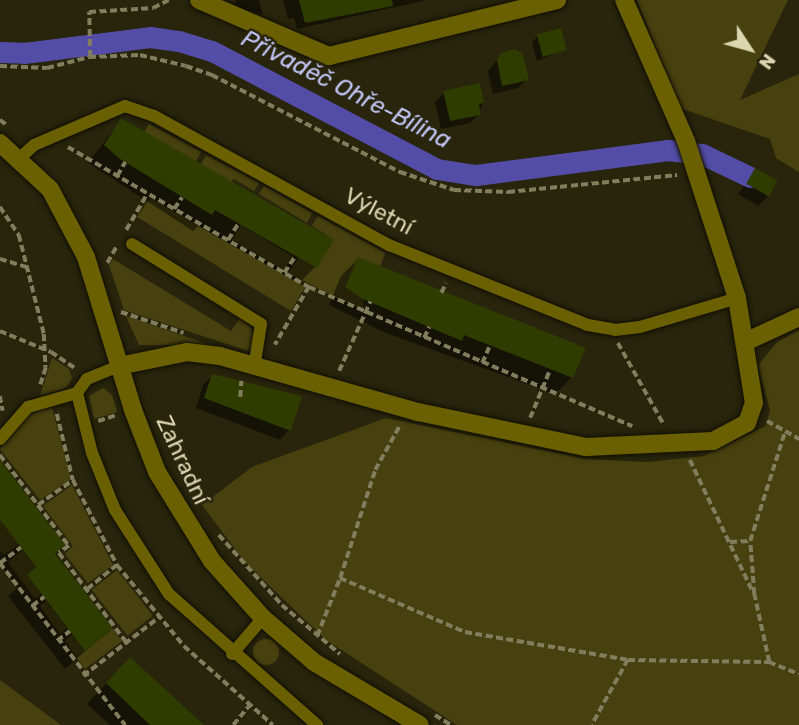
<!DOCTYPE html>
<html>
<head>
<meta charset="utf-8">
<style>
  body { margin:0 }
  #map { position:relative; width:799px; height:725px; overflow:hidden; background:#28250c; font-family:Rubik,sans-serif }
  div>[style] { position:absolute }
  [style*='--x'] { left:calc(var(--x)*1px); top:calc(var(--y)*1px); width:calc(var(--w)*1px); rotate:calc(var(--a)*1deg) }
  .green>* { inset:0; background:#47410f; transform-origin:0 0 }
  .round { border-radius:50% }
  .shadow>* { inset:0; background:#0007 }
  .canal>* { height:21px; margin:-10.5px; padding:0 10.5px; transform-origin:10.5px; border-radius:10.5px; background:#534da7 }
  .building>* { inset:0; background:#2f3c00; transform-origin:0 0 }
  .path>* { height:3.5px; margin-top:-1.75px; transform-origin:0; background:repeating-linear-gradient(90deg,#817e5e 0 7px,transparent 0 10.5px) }
  .roads { filter:drop-shadow(0 0 2px #110e00) drop-shadow(0 0 2px #110e00) }
  .lane>* { height:12px; margin:-6px; padding:0 6px; transform-origin:6px; border-radius:6px; background:#6a6002 }
  .street>* { height:18px; margin:-9px; padding:0 9px; transform-origin:9px; border-radius:9px; background:#6a6002 }
  span { translate:-50% -50%; white-space:nowrap; text-align:center; line-height:1.15; -webkit-text-stroke:5px #28250c; paint-order:stroke }
  .street-label { font-size:23px; color:#dad7b1 }
  .water-label { font-size:24px; color:#c2c5f5; font-style:italic }
  .north { position:absolute; left:715px; top:14px; width:70px; height:70px; -webkit-text-stroke:5px #28250c; paint-order:stroke; rotate:126deg; font-size:19px; font-weight:700; line-height:28px; text-align:center; color:#dad7b1 }
  .north::after { content:''; display:block; margin:auto; width:24px; height:32px; background:#dad7b1; clip-path:polygon(50% 0,100% 100%,50% 72%,0 100%) }
</style>
</head>
<body>
<div id="map">
  <div class="green">
    <div style="clip-path:polygon(637px 0,788px 0,740px 100px,799px 74px,799px 172px,776px 158px,770px 139px,680px 108px)"></div>
    <div style="clip-path:polygon(149px 124px,201px 152px,195px 163px,144px 132px)"></div>
    <div style="clip-path:polygon(206px 155px,259px 183px,254px 191px,234px 179px,230px 184px,200px 166px)"></div>
    <div style="clip-path:polygon(264px 186px,312px 213px,307px 223px,259px 194px)"></div>
    <div style="clip-path:polygon(150px 198px,305px 287px,291px 311px,137px 217px)"></div>
    <div style="clip-path:polygon(318px 216px,385px 253px,380px 267px,358px 258px,345px 287px,364px 295px,363px 311px,288px 273px,299px 257px,334px 240px,312px 226px)"></div>
    <div style="left:241px;top:225px;width:60px;height:17px;rotate:31deg"></div>
    <div style="clip-path:polygon(113px 259px,231px 331px,240px 318px,252px 329px,255px 345px,248px 351px,124px 310px,109px 265px)"></div>
    <div style="clip-path:polygon(126px 316px,213px 346px,139px 345px)"></div>
    <div style="clip-path:polygon(799px 330px,799px 725px,457px 725px,326px 640px,245px 562px,202px 505px,252px 467px,386px 418px,585px 459px,648px 462px,704px 456px,766px 426px,770px 410px,758px 365px,777px 342px)"></div>
    <div style="clip-path:polygon(52px 358px,69px 369px,72px 378px,66px 388px,40px 396px)"></div>
    <div style="clip-path:polygon(103px 388px,112px 395px,117px 412px,94px 419px,89px 396px)"></div>
    <div style="clip-path:polygon(51px 404px,71px 479px,40px 500px,0 449px,24px 417px)"></div>
    <div style="clip-path:polygon(72px 485px,113px 565px,88px 583px,65px 554px,73px 546px,43px 506px)"></div>
    <div style="clip-path:polygon(0 520px,19px 544px,4px 555px,0 550px)"></div>
    <div style="clip-path:polygon(23px 550px,36px 567px,27px 575px,41px 594px,35px 599px,8px 562px)"></div>
    <div style="left:117px;top:570px;width:58px;height:32px;rotate:52deg"></div>
    <div style="clip-path:polygon(46px 601px,67px 628px,60px 634px,40px 606px)"></div>
    <div style="clip-path:polygon(113px 629px,122px 641px,85px 669px,65px 641px,72px 635px,85px 651px)"></div>
    <div class="round" style="left:253px;top:639px;width:26px;height:26px"></div>
    <div style="clip-path:polygon(0 680px,61px 725px,0 725px)"></div>
  </div>
  <div class="shadow">
    <div style="clip-path:polygon(236px 0,259px 0,263px 15px,234px 6px)"></div>
    <div style="clip-path:polygon(283px 0,427px 0,297px 29px,294px 18px,288px 19px)"></div>
    <div style="clip-path:polygon(538px 36px,565px 49px,537px 61px,532px 42px)"></div>
    <div style="clip-path:polygon(502px 54px,527px 79px,518px 88px,493px 94px,488px 71px)"></div>
    <div style="clip-path:polygon(444px 93px,483px 103px,479px 114px,470px 123px,441px 129px,435px 102px)"></div>
    <div style="clip-path:polygon(121px 120px,316px 266px,299px 283px,198px 226px,193px 231px,88px 163px)"></div>
    <div style="clip-path:polygon(755px 170px,767px 197px,758px 206px,738px 194px)"></div>
    <div style="clip-path:polygon(358px 259px,572px 377px,555px 394px,386px 333px,329px 305px,341px 276px)"></div>
    <div style="clip-path:polygon(212px 376px,299px 397px,289px 430px,280px 440px,196px 408px,203px 385px)"></div>
    <div style="clip-path:polygon(0 475px,111px 629px,65px 669px,8px 596px,18px 587px,0 564px)"></div>
    <div style="clip-path:polygon(110px 679px,201px 725px,110px 725px,87px 704px)"></div>
  </div>
  <div class="canal">
    <div style="--x:0;--y:52;--w:24;--a:2"></div>
    <div style="--x:24;--y:53;--w:127;--a:-7.2"></div>
    <div style="--x:150;--y:37;--w:29;--a:8"></div>
    <div style="--x:179;--y:41;--w:34;--a:17"></div>
    <div style="--x:212;--y:51;--w:254;--a:27.7"></div>
    <div style="--x:437;--y:169;--w:39;--a:9"></div>
    <div style="--x:476;--y:175;--w:194;--a:-7.4"></div>
    <div style="--x:668;--y:150;--w:34;--a:7"></div>
    <div style="--x:702;--y:154;--w:53;--a:25.6"></div>
  </div>
  <div class="building">
    <div style="clip-path:polygon(299px 0,392px 0,393px 6px,305px 23px)"></div>
    <div style="left:561px;top:28px;width:23px;height:25px;rotate:75deg"></div>
    <div style="clip-path:polygon(515px 49px,523px 54px,529px 80px,502px 86px,497px 60px,501px 53px)"></div>
    <div style="clip-path:polygon(480px 83px,484px 103px,479px 104px,481px 115px,450px 121px,443px 91px)"></div>
    <div style="clip-path:polygon(121px 118px,334px 240px,317px 268px,215px 210px,212px 215px,120px 159px,104px 145px)"></div>
    <div style="left:755px;top:168px;width:26px;height:18px;rotate:29deg"></div>
    <div style="clip-path:polygon(358px 257px,586px 348px,573px 378px,464px 335px,462px 341px,363px 299px,345px 287px)"></div>
    <div style="clip-path:polygon(212px 374px,302px 396px,291px 431px,204px 398px)"></div>
    <div style="clip-path:polygon(0 460px,65px 545px,55px 553px,113px 629px,85px 651px,27px 575px,36px 567px,0 520px)"></div>
    <div style="clip-path:polygon(130px 657px,204px 725px,150px 725px,106px 683px)"></div>
  </div>
  <div class="path">
    <div style="--x:90;--y:57;--w:45;--a:-91.3"></div>
    <div style="--x:89;--y:12;--w:64;--a:-3.6"></div>
    <div style="--x:153;--y:8;--w:18;--a:-27"></div>
    <div style="--x:0;--y:66;--w:47;--a:2.4"></div>
    <div style="--x:47;--y:68;--w:43;--a:-14.7"></div>
    <div style="--x:89;--y:57;--w:51;--a:-2.2"></div>
    <div style="--x:140;--y:55;--w:47;--a:13.4"></div>
    <div style="--x:186;--y:66;--w:28;--a:19"></div>
    <div style="--x:212;--y:75;--w:212;--a:27.3"></div>
    <div style="--x:400;--y:172;--w:57;--a:18.4"></div>
    <div style="--x:454;--y:190;--w:54;--a:2.1"></div>
    <div style="--x:508;--y:192;--w:170;--a:-5.7"></div>
    <div style="--x:0;--y:120;--w:10;--a:37"></div>
    <div style="--x:68;--y:147;--w:279;--a:30.2"></div>
    <div style="--x:309;--y:287;--w:67;--a:120.4"></div>
    <div style="--x:117;--y:176;--w:16;--a:-60"></div>
    <div style="--x:0;--y:207;--w:34;--a:56"></div>
    <div style="--x:19;--y:235;--w:102;--a:75.8"></div>
    <div style="--x:44;--y:334;--w:34;--a:87"></div>
    <div style="--x:46;--y:368;--w:20;--a:108"></div>
    <div style="--x:174;--y:209;--w:14;--a:-56"></div>
    <div style="--x:126;--y:230;--w:42;--a:-59.7"></div>
    <div style="--x:228;--y:240;--w:19;--a:-58"></div>
    <div style="--x:0;--y:259;--w:28;--a:17"></div>
    <div style="--x:107;--y:263;--w:20;--a:-60"></div>
    <div style="--x:284;--y:273;--w:18;--a:-56"></div>
    <div style="--x:309;--y:287;--w:352;--a:23.3"></div>
    <div style="--x:441;--y:293;--w:11;--a:-63"></div>
    <div style="--x:121;--y:312;--w:66;--a:18.4"></div>
    <div style="--x:0;--y:331;--w:55;--a:22.4"></div>
    <div style="--x:51;--y:352;--w:30;--a:34"></div>
    <div style="--x:424;--y:338;--w:12;--a:-66"></div>
    <div style="--x:618;--y:343;--w:94;--a:60.7"></div>
    <div style="--x:482;--y:363;--w:17;--a:-66"></div>
    <div style="--x:339;--y:371;--w:76;--a:-65.8"></div>
    <div style="--x:0;--y:396;--w:15;--a:79"></div>
    <div style="--x:240;--y:397;--w:16;--a:-86"></div>
    <div style="--x:57;--y:414;--w:68;--a:76.4"></div>
    <div style="--x:73;--y:480;--w:96;--a:62.6"></div>
    <div style="--x:117;--y:565;--w:105;--a:50.4"></div>
    <div style="--x:184;--y:646;--w:119;--a:41.6"></div>
    <div style="--x:530;--y:418;--w:50;--a:-67.6"></div>
    <div style="--x:98;--y:421;--w:20;--a:-18"></div>
    <div style="--x:767;--y:421;--w:37;--a:29"></div>
    <div style="--x:0;--y:455;--w:114;--a:52.8"></div>
    <div style="--x:69;--y:546;--w:12;--a:145"></div>
    <div style="--x:59;--y:553;--w:111;--a:53"></div>
    <div style="--x:690;--y:460;--w:146;--a:64.5"></div>
    <div style="--x:38;--y:505;--w:43;--a:-35.5"></div>
    <div style="--x:219;--y:535;--w:94;--a:48"></div>
    <div style="--x:282;--y:605;--w:76;--a:40.2"></div>
    <div style="--x:730;--y:542;--w:20;--a:-3"></div>
    <div style="--x:0;--y:563;--w:205;--a:52.3"></div>
    <div style="--x:0;--y:563;--w:26;--a:-37"></div>
    <div style="--x:340;--y:578;--w:114;--a:-72"></div>
    <div style="--x:375;--y:470;--w:51;--a:-60.9"></div>
    <div style="--x:87;--y:589;--w:38;--a:-39"></div>
    <div style="--x:32;--y:606;--w:15;--a:-37"></div>
    <div style="--x:317;--y:636;--w:62;--a:-68.4"></div>
    <div style="--x:340;--y:578;--w:136;--a:23.4"></div>
    <div style="--x:465;--y:632;--w:165;--a:9.7"></div>
    <div style="--x:628;--y:660;--w:74;--a:119"></div>
    <div style="--x:57;--y:641;--w:16;--a:-38"></div>
    <div style="--x:628;--y:660;--w:141;--a:0.8"></div>
    <div style="--x:769;--y:662;--w:32;--a:22"></div>
    <div style="--x:769;--y:662;--w:70;--a:-102.4"></div>
    <div style="--x:754;--y:594;--w:53;--a:-94.3"></div>
    <div style="--x:750;--y:541;--w:115;--a:-72.3"></div>
    <div style="--x:83;--y:676;--w:95;--a:-37.7"></div>
    <div style="--x:435;--y:715;--w:19;--a:32"></div>
    <div style="--x:233;--y:725;--w:25;--a:-50"></div>
  </div>
  <div class="roads">
    <div class="lane">
      <div style="--x:20;--y:158;--w:19;--a:-43"></div>
      <div style="--x:34;--y:145;--w:99;--a:-23.2"></div>
      <div style="--x:125;--y:106;--w:31;--a:19"></div>
      <div style="--x:154;--y:116;--w:268;--a:28.8"></div>
      <div style="--x:389;--y:245;--w:214;--a:21.9"></div>
      <div style="--x:588;--y:325;--w:27;--a:10"></div>
      <div style="--x:615;--y:330;--w:25;--a:-7"></div>
      <div style="--x:640;--y:327;--w:101;--a:-16.6"></div>
      <div style="--x:132;--y:244;--w:152;--a:31.8"></div>
      <div style="--x:261;--y:324;--w:45;--a:99"></div>
      <div style="--x:119;--y:366;--w:35;--a:158"></div>
      <div style="--x:87;--y:379;--w:17;--a:126"></div>
      <div style="--x:77;--y:393;--w:62;--a:76"></div>
      <div style="--x:92;--y:453;--w:61;--a:68"></div>
      <div style="--x:115;--y:510;--w:100;--a:57.3"></div>
      <div style="--x:169;--y:594;--w:198;--a:41.5"></div>
      <div style="--x:0;--y:439;--w:43;--a:-48.8"></div>
      <div style="--x:28;--y:407;--w:51;--a:-15.9"></div>
      <div style="--x:232;--y:654;--w:48;--a:-49.3"></div>
    </div>
    <div class="street">
      <div style="--x:199;--y:0;--w:142;--a:23.3"></div>
      <div style="--x:329;--y:56;--w:235;--a:-13.8"></div>
      <div style="--x:0;--y:143;--w:68;--a:42.6"></div>
      <div style="--x:50;--y:189;--w:77;--a:62.1"></div>
      <div style="--x:86;--y:257;--w:160;--a:72.9"></div>
      <div style="--x:133;--y:410;--w:66;--a:68.8"></div>
      <div style="--x:157;--y:472;--w:105;--a:58.3"></div>
      <div style="--x:212;--y:561;--w:76;--a:48.2"></div>
      <div style="--x:263;--y:618;--w:67;--a:40.8"></div>
      <div style="--x:314;--y:662;--w:123;--a:30.7"></div>
      <div style="--x:745;--y:342;--w:60;--a:-24.8"></div>
      <div style="--x:119;--y:366;--w:69;--a:-11.6"></div>
      <div style="--x:187;--y:352;--w:33;--a:7"></div>
      <div style="--x:220;--y:356;--w:206;--a:15.8"></div>
      <div style="--x:418;--y:412;--w:172;--a:11.8"></div>
      <div style="--x:586;--y:447;--w:127;--a:-2.7"></div>
      <div style="--x:713;--y:441;--w:38;--a:-28"></div>
      <div style="--x:747;--y:423;--w:21;--a:-71"></div>
      <div style="--x:754;--y:403;--w:106;--a:-99.2"></div>
      <div style="--x:737;--y:298;--w:165;--a:-108"></div>
      <div style="--x:686;--y:141;--w:154;--a:-113.7"></div>
    </div>
  </div>
  <div class="street-label">
    <span style="left:379px;top:211px;rotate:28deg">Výletní</span>
    <span style="left:183px;top:460px;rotate:65deg">Zahradní</span>
  </div>
  <div class="water-label">
    <span style="left:346px;top:90px;rotate:27deg">Přivaděč Ohře-Bílina</span>
  </div>
  <div class="north">N</div>
</div>
</body>
</html>
